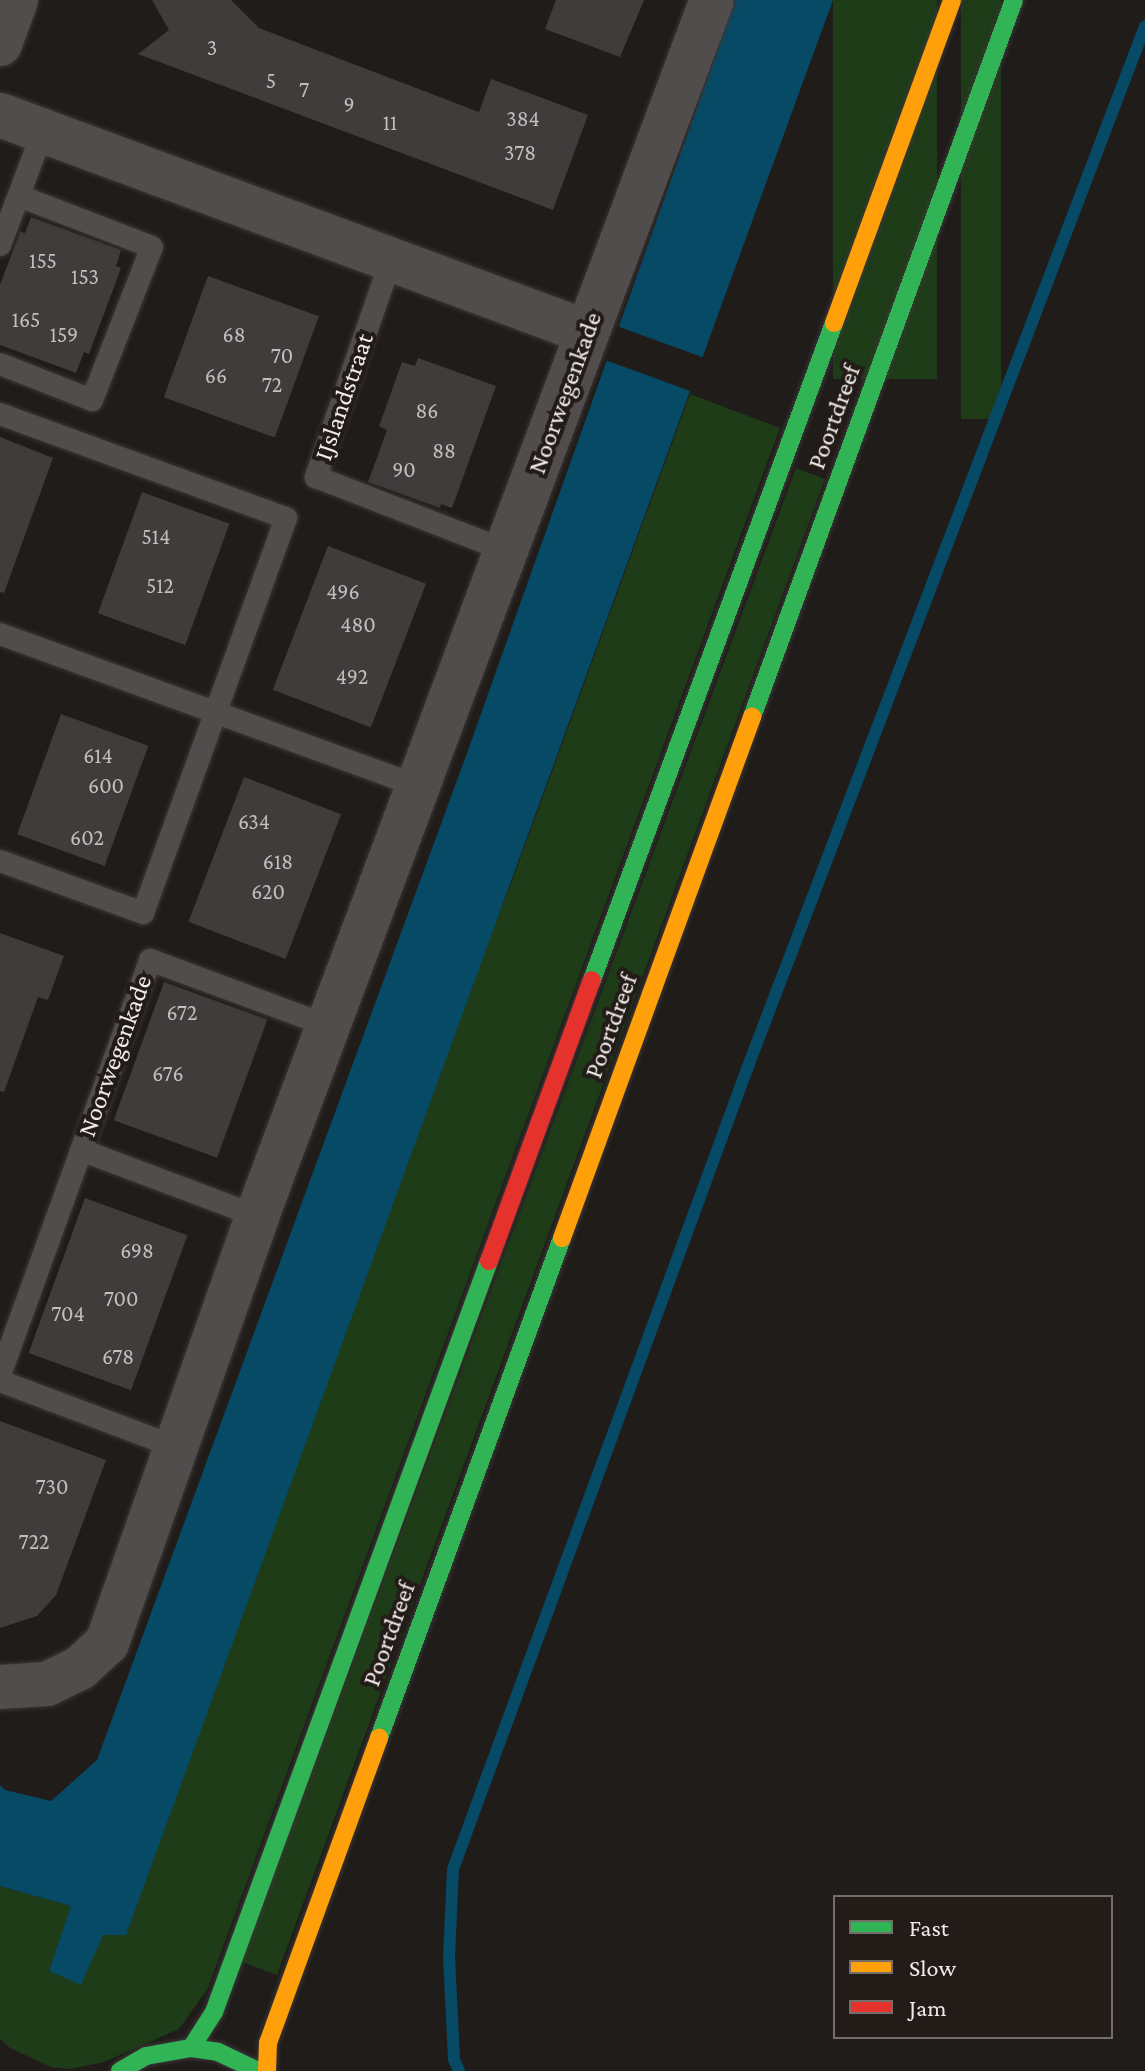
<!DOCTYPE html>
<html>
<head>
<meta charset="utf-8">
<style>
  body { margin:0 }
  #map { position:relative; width:1145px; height:2071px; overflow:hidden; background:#201c1a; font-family:"Crimson Pro",serif }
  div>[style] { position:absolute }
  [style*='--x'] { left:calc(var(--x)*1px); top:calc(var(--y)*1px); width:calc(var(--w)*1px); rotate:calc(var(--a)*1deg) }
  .green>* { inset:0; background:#1d3c17; transform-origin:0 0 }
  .water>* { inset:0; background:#064a66 }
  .pier>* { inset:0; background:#201c1a; transform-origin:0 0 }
  .stream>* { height:12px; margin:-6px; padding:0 6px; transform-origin:6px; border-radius:6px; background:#064a66 }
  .building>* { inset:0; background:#3f3c3c; transform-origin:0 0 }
  .roads { filter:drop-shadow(0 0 2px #3b3736) drop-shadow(0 0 2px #3b3736) }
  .lane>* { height:22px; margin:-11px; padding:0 11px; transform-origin:11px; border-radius:11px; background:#504d4c }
  .street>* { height:44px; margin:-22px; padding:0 22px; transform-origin:22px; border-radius:22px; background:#504d4c }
  .fast>* { height:18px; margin:-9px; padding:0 9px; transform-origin:9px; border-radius:9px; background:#30b455 }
  .slow>* { height:18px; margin:-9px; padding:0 9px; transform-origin:9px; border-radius:9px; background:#ff9f0a }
  .jam>* { height:18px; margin:-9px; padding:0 9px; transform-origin:9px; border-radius:9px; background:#e5322d }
  span { translate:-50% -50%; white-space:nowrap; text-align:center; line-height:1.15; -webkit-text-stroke:8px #221b18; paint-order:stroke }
  .number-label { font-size:22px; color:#c3bebd }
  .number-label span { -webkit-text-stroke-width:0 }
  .street-label { font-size:26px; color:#efeae8 }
  .legend { position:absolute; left:833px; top:1895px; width:280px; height:144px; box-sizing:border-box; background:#221b18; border:2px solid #746e6b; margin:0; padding:10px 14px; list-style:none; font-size:24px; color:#efeae8 }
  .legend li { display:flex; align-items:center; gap:16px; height:40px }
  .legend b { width:40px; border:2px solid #746e6b }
</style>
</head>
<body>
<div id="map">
  <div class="green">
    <div style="left:833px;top:0;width:104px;height:379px"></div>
    <div style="left:961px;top:0;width:40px;height:419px"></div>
    <div style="clip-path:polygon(690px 394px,780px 428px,208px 1988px,179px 2029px,104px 2062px,69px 2069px,51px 2067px,10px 2048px,0 2039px,0 1886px,72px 1906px,49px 1971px,81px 1984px,513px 878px)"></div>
    <div style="clip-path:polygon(796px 468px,825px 479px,277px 1975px,242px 1962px)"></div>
  </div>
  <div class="water">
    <div style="clip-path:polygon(735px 0,833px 0,126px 1935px,103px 1935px,81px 1985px,49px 1971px,71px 1906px,0 1886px,0 1785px,5px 1790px,51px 1801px,97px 1760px,466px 756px)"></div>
  </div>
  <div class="pier">
    <div style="left:614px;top:325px;width:98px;height:36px;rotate:20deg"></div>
  </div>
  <div class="stream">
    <div style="--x:459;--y:2071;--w:13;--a:-113"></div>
    <div style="--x:454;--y:2059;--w:102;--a:-92.8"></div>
    <div style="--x:449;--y:1957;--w:88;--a:-87.4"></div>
    <div style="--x:453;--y:1869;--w:852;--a:-69.82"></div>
    <div style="--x:747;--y:1069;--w:1116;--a:-69.11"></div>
  </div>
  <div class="building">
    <div style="clip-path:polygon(152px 0,231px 0,259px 28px,479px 112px,491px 79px,588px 115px,553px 210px,138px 54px,169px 30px)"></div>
    <div style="clip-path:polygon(556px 0,644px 0,620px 57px,545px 29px)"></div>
    <div style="clip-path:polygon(31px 217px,121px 250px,116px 266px,121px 268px,89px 354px,84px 352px,76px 373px,0 345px,0 285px,20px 232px,25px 233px)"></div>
    <div style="left:208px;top:276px;width:118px;height:129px;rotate:20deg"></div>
    <div style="clip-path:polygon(418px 358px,496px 386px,452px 508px,441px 504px,440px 508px,368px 482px,387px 430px,379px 426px,402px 362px,415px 366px)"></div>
    <div style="clip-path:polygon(0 437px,53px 458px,4px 593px,0 592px)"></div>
    <div style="left:142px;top:492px;width:93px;height:129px;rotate:20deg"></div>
    <div style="left:328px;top:546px;width:105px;height:154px;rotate:21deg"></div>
    <div style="left:61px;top:714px;width:93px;height:128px;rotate:20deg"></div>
    <div style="left:244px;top:777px;width:104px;height:155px;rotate:21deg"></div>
    <div style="clip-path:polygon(0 933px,64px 956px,48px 1000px,38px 997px,4px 1092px,0 1091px)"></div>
    <div style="left:164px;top:982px;width:110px;height:147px;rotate:20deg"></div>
    <div style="left:85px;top:1198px;width:109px;height:165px;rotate:20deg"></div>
    <div style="clip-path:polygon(0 1421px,106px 1460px,56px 1595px,37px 1616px,0 1628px)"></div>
  </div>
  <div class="roads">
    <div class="lane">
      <div style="--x:0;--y:245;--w:122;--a:-69.3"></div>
      <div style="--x:391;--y:260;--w:230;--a:109.1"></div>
      <div style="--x:316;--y:477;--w:205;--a:21.2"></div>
      <div style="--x:0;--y:364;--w:99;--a:21.4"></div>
      <div style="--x:92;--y:400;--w:164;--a:-68.6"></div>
      <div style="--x:152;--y:247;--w:142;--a:-159"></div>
      <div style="--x:0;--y:414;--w:304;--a:20"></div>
      <div style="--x:286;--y:518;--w:420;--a:109.9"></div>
      <div style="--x:143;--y:913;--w:152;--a:-160"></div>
      <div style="--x:0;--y:634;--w:445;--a:20"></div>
      <div style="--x:81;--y:1150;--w:188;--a:20.6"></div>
      <div style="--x:0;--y:1375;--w:441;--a:-70.1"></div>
      <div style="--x:150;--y:960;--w:190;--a:20.3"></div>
      <div style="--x:0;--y:1381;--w:188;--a:20.6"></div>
    </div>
    <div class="street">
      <div style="--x:0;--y:44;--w:47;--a:-70"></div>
      <div style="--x:0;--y:115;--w:626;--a:20.29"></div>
      <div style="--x:0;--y:1687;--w:47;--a:-3.7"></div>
      <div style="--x:47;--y:1684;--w:37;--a:-26"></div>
      <div style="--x:80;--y:1668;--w:37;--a:-43"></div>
      <div style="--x:107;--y:1643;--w:453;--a:-70.6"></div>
      <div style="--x:257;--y:1216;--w:1298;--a:-69.49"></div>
    </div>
    <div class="fast">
      <div style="--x:752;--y:717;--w:763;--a:-69.93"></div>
      <div style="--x:592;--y:980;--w:700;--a:-69.78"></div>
      <div style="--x:379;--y:1738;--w:532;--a:-69.9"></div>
      <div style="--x:191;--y:2048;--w:43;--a:-57.4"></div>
      <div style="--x:214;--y:2012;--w:800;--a:-69.89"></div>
      <div style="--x:120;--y:2071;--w:30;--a:-30"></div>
      <div style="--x:146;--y:2056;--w:46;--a:-10.1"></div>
      <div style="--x:191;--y:2048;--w:27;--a:8"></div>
      <div style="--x:218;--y:2052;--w:44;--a:25.4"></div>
    </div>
    <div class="slow">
      <div style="--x:834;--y:323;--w:344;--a:-69.9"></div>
      <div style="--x:562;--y:1238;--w:555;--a:-69.96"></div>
      <div style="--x:267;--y:2071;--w:28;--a:-88"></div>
      <div style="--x:268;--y:2043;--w:325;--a:-70"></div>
    </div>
    <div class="jam">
      <div style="--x:489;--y:1261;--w:299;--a:-69.9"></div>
    </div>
  </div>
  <div class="number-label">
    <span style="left:212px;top:48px">3</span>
    <span style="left:271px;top:81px">5</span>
    <span style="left:304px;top:90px">7</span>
    <span style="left:349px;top:105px">9</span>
    <span style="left:523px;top:119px">384</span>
    <span style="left:390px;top:123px">11</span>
    <span style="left:520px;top:153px">378</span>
    <span style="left:43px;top:261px">155</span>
    <span style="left:85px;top:277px">153</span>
    <span style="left:26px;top:320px">165</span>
    <span style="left:64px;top:335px">159</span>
    <span style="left:234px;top:335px">68</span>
    <span style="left:282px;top:356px">70</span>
    <span style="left:216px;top:376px">66</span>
    <span style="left:272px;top:385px">72</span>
    <span style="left:427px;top:411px">86</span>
    <span style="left:444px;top:451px">88</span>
    <span style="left:404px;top:470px">90</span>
    <span style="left:156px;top:537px">514</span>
    <span style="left:160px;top:586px">512</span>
    <span style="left:343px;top:592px">496</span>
    <span style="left:358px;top:625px">480</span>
    <span style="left:352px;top:677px">492</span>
    <span style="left:98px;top:756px">614</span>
    <span style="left:106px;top:786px">600</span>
    <span style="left:254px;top:822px">634</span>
    <span style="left:87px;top:838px">602</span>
    <span style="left:278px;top:862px">618</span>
    <span style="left:268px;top:892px">620</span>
    <span style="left:182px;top:1013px">672</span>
    <span style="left:168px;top:1074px">676</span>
    <span style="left:137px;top:1251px">698</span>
    <span style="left:121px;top:1299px">700</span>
    <span style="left:68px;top:1314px">704</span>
    <span style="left:118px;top:1357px">678</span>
    <span style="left:52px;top:1487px">730</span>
    <span style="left:34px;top:1542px">722</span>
  </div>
  <div class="street-label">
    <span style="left:565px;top:393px;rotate:-70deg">Noorwegenkade</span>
    <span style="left:344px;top:397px;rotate:-71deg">IJslandstraat</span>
    <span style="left:834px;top:417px;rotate:-70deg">Poortdreef</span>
    <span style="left:611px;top:1026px;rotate:-70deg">Poortdreef</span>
    <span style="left:115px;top:1056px;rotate:-70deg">Noorwegenkade</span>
    <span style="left:389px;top:1634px;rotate:-70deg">Poortdreef</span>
  </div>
  <ul class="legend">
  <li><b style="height:10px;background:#30b455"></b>Fast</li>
  <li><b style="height:10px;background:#ff9f0a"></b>Slow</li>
  <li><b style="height:10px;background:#e5322d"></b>Jam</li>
  </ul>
</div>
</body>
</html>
